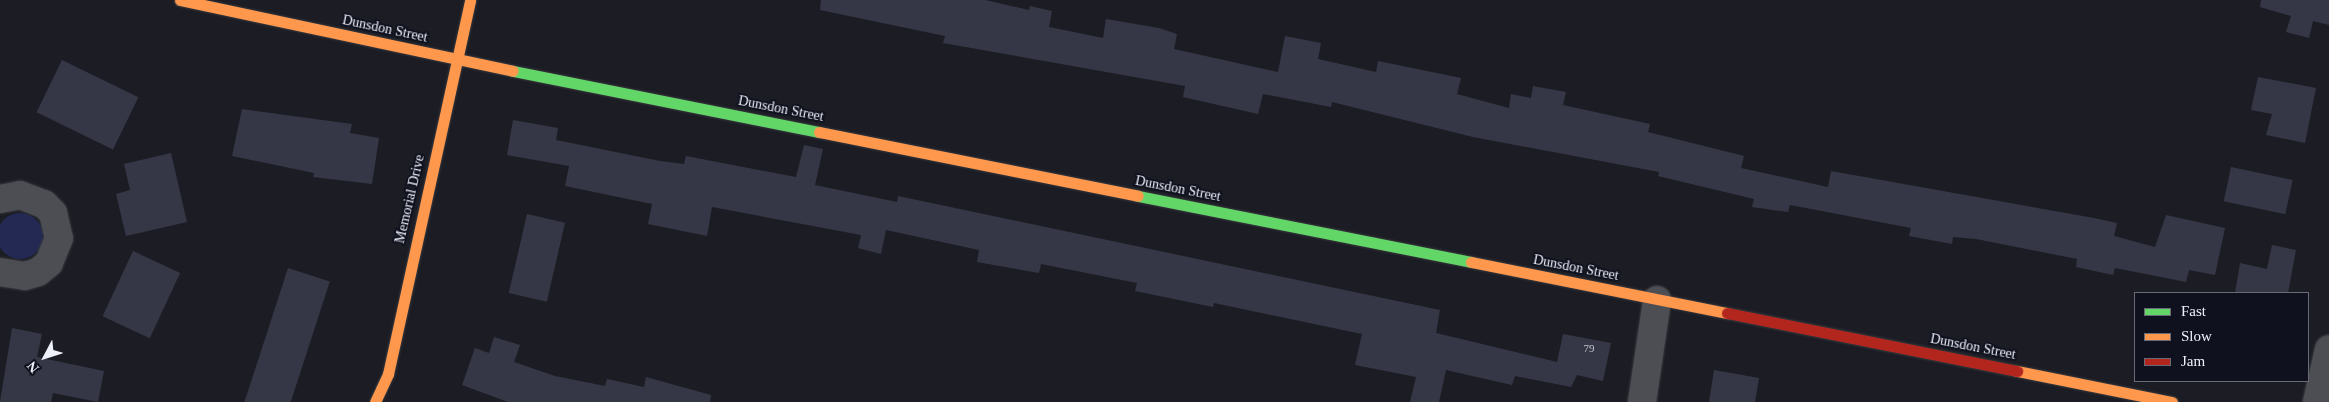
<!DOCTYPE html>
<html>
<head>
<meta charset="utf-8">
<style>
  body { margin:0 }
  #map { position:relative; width:2329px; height:402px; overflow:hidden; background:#1c1d24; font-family:"Times New Roman",serif }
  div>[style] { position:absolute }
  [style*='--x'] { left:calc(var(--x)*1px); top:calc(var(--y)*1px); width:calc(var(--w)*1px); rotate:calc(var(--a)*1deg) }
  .green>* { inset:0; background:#232953 }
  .round { border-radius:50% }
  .building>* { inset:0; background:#353746; transform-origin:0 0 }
  .roads { filter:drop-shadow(0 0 1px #393a40) drop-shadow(0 0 1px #393a40) }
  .street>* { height:28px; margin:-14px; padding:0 14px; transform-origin:14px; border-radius:14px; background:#4c4e54 }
  .fast>* { height:11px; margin:-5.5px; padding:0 5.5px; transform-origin:5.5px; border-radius:5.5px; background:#63d668 }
  .slow>* { height:11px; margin:-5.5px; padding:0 5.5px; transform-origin:5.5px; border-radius:5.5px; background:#ff974d }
  .jam>* { height:11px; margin:-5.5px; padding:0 5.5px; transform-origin:5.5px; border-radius:5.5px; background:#b3261e }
  span { translate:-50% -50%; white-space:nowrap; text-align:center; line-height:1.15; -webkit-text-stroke:4px #0f121e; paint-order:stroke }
  .number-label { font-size:11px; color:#c0c2cd }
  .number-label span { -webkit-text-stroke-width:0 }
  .street-label { font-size:14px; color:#eef1fa }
  .legend { position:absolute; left:2134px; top:292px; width:175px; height:90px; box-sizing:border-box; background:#0f121e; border:1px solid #686b76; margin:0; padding:6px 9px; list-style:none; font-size:15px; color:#eef1fa }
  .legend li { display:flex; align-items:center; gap:10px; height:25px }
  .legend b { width:25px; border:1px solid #686b76 }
  .north { position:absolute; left:20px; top:332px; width:50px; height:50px; -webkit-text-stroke:4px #0f121e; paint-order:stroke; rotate:230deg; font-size:14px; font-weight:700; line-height:20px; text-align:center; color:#eef1fa }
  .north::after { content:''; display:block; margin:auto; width:18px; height:22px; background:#eef1fa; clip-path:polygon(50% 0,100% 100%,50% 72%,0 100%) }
</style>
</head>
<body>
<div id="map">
  <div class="green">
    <div class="round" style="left:-3px;top:213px;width:46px;height:46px"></div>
  </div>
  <div class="building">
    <div style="clip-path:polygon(821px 0,985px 0,1029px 10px,1030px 6px,1052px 11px,1049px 27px,1103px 38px,1106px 19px,1159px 28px,1177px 34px,1174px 49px,1278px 72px,1285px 36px,1321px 43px,1318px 59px,1376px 72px,1378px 61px,1461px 78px,1457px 94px,1509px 108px,1511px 94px,1531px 98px,1533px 86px,1566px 92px,1563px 105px,1650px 124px,1648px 132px,1744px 156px,1741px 168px,1828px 187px,1831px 171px,2094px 218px,2117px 223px,2114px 236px,2155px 247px,2166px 215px,2225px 228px,2215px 275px,2189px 270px,2186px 282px,2115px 268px,2113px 275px,2076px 267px,2077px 259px,1976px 239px,1953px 237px,1952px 244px,1909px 236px,1911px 228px,1790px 205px,1788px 212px,1752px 207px,1754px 199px,1658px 176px,1659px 172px,1473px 137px,1332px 102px,1331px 107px,1263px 94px,1258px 114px,1183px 97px,1185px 86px,943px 43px,945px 36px,820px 10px)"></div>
    <div style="clip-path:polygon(2261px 0,2329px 0,2329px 25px,2313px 21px,2309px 38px,2286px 32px,2291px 16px,2260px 7px)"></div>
    <div style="left:62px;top:60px;width:85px;height:58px;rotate:26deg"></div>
    <div style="clip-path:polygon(2258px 77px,2316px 88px,2305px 143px,2266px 135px,2272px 114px,2251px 110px)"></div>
    <div style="clip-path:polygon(242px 109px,352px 124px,350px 133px,379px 138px,372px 184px,313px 177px,314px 173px,232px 156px)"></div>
    <div style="clip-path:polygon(513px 120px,558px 128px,556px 140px,660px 161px,684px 164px,686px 156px,796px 177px,804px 145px,823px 149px,815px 185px,897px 202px,898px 196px,1440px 310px,1436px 333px,1557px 362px,1563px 334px,1611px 343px,1603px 381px,1577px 375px,1571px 387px,1515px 376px,1512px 385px,1446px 370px,1439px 402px,1410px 402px,1416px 377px,1355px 365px,1362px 334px,1214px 303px,1213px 307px,1135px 291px,1137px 283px,1041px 264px,1039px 273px,977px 262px,979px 250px,886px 230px,881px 254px,858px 248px,861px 235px,712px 207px,707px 236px,648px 224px,652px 204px,565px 186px,569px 166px,507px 155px)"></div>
    <div style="clip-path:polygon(171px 153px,187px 222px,126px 236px,116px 194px,130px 190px,124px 164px)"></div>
    <div style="left:2231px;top:167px;width:63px;height:35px;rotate:12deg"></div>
    <div style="left:527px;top:214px;width:39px;height:81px;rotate:13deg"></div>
    <div style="clip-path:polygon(2272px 245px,2296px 250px,2288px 293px,2235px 293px,2240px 263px,2267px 269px)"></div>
    <div style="left:133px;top:251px;width:52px;height:72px;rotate:25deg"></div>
    <div style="left:288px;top:268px;width:44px;height:141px;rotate:18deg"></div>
    <div style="clip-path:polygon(12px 328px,42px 334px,37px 357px,104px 371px,98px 402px,53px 393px,51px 402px,0 402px)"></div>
    <div style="clip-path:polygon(494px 337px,520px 345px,514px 362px,555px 376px,605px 386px,607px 379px,644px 387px,646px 377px,711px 395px,710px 402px,508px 402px,462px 385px,475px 348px,489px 353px)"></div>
    <div style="clip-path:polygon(1714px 370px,1759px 378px,1755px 402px,1709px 402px)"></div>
  </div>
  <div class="roads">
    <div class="street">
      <div style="--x:0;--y:199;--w:20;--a:-11"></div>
      <div style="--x:20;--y:195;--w:26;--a:21"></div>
      <div style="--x:44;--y:204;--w:13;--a:45"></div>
      <div style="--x:53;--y:213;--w:26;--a:77"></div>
      <div style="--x:59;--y:238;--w:27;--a:112"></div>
      <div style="--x:49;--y:263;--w:14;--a:141"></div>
      <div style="--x:38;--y:272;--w:14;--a:163"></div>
      <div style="--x:25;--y:276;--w:25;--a:-171"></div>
      <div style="--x:1642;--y:402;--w:103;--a:-81.6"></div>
      <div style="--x:2317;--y:402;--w:54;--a:-77.2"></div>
    </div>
    <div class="fast">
      <div style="--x:513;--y:71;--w:312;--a:11.3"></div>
      <div style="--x:1138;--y:196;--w:339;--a:11.2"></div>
    </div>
    <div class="slow">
      <div style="--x:180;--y:0;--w:340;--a:12"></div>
      <div style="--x:819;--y:132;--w:325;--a:11.3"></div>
      <div style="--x:1471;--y:262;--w:261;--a:11.3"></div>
      <div style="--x:2017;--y:371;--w:158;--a:11.3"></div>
      <div style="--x:375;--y:402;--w:31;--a:-65"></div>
      <div style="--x:388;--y:374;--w:383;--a:-77.6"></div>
    </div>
    <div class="jam">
      <div style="--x:1727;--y:313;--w:296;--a:11.3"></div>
    </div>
  </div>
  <div class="number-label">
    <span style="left:1589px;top:348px">79</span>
  </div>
  <div class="street-label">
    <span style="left:385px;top:29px;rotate:12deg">Dunsdon Street</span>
    <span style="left:781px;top:109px;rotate:11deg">Dunsdon Street</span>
    <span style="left:1178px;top:189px;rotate:11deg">Dunsdon Street</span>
    <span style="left:410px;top:199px;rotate:-77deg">Memorial Drive</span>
    <span style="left:1576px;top:268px;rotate:11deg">Dunsdon Street</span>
    <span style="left:1973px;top:347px;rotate:11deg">Dunsdon Street</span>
  </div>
  <ul class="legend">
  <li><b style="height:6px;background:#63d668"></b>Fast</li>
  <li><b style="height:6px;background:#ff974d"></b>Slow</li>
  <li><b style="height:6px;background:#b3261e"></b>Jam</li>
  </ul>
  <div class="north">N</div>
</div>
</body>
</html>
